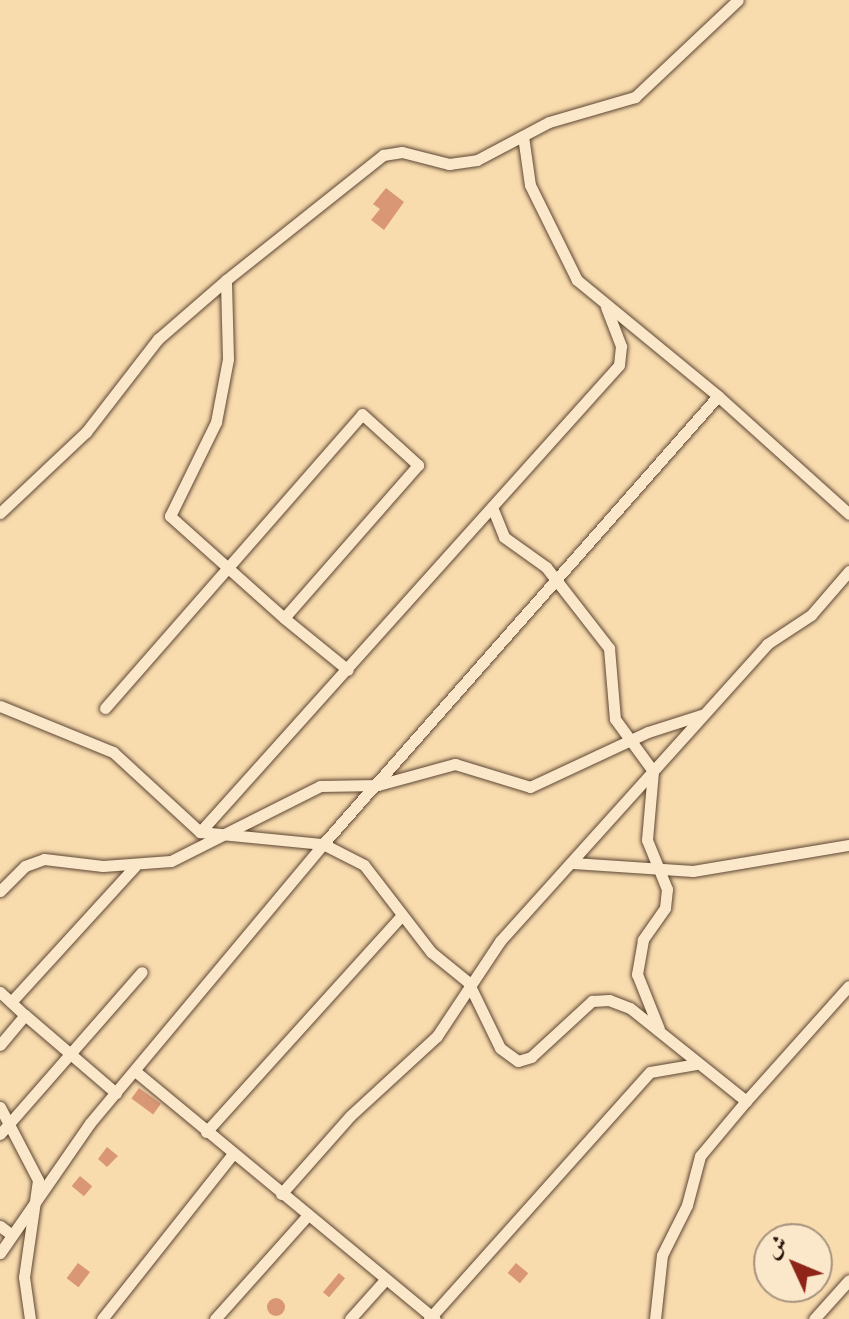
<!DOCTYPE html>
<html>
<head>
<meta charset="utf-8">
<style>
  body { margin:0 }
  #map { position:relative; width:849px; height:1319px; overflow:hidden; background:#f9dcae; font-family:"IM FELL DW Pica",Amiri,serif }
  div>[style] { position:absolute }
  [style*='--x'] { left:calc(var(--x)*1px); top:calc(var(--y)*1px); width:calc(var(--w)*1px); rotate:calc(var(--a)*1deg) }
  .building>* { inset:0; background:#d99776; transform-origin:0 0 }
  .round { border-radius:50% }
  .roads { filter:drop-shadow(0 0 2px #5d4634) drop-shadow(0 0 2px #5d4634) }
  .minor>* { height:11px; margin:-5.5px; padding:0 5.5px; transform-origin:5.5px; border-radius:5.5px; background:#fbe8ca }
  span { translate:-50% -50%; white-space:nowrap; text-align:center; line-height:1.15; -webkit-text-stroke:7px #fbe8ca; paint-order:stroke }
  .north { position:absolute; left:753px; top:1223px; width:80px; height:80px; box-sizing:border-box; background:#fbe8ca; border:2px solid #a7937e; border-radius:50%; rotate:314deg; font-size:22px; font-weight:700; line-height:32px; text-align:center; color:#29140b }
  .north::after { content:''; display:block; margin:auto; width:28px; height:36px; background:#8f2418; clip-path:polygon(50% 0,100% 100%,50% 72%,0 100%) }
</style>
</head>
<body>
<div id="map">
  <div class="building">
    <div style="clip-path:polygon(386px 188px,404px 202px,384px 230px,371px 220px,380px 209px,373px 204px)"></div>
    <div style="left:139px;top:1088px;width:27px;height:13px;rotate:36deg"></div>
    <div style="clip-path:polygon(107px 1147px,118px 1156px,107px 1167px,98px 1159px)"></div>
    <div style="left:80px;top:1176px;width:16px;height:13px;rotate:40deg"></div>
    <div style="left:78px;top:1263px;width:15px;height:19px;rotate:37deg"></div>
    <div style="left:516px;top:1263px;width:16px;height:13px;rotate:40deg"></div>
    <div style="left:339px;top:1273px;width:8px;height:25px;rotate:40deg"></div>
    <div class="round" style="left:267px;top:1298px;width:18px;height:18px"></div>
  </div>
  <div class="roads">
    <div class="minor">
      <div style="--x:523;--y:136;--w:49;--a:81.9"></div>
      <div style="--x:530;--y:185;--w:106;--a:63.7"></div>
      <div style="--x:577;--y:280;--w:183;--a:39.4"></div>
      <div style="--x:718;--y:396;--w:176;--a:42"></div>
      <div style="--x:492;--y:507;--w:32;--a:68"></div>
      <div style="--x:504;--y:537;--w:52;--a:35.5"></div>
      <div style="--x:546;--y:567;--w:103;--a:52.1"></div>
      <div style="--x:609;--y:648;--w:71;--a:85.2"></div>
      <div style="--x:615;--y:719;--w:64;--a:53.8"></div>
      <div style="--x:653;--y:771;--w:69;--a:95"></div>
      <div style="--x:647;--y:840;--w:53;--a:67.8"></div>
      <div style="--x:667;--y:889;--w:19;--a:96"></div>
      <div style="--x:665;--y:908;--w:39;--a:125"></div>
      <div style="--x:643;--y:940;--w:35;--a:100"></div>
      <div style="--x:637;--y:974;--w:59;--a:68.2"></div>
      <div style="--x:0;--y:513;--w:118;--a:-43.3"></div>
      <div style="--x:86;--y:432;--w:118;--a:-52.3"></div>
      <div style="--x:158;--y:339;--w:90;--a:-40.9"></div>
      <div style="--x:284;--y:618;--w:153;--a:-138.2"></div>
      <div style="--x:170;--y:516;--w:105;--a:-63.9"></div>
      <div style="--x:216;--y:422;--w:64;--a:-79.2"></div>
      <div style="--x:228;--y:359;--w:79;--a:-91.5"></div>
      <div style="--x:226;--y:280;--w:201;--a:-38.5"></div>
      <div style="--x:383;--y:155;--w:19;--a:-9"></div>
      <div style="--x:402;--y:152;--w:49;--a:14.3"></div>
      <div style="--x:449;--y:164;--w:28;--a:-8"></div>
      <div style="--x:477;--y:160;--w:81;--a:-27.8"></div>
      <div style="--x:549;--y:122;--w:90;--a:-16.2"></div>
      <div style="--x:635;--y:97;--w:141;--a:-43.3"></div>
      <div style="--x:0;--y:706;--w:122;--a:22.2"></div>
      <div style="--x:113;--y:752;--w:118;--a:42.6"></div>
      <div style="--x:200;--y:832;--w:124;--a:5.6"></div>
      <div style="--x:323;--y:844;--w:46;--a:27.1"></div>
      <div style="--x:364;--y:865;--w:110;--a:52.4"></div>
      <div style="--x:431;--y:952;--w:48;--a:39"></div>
      <div style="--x:468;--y:982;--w:73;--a:64.1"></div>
      <div style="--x:500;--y:1048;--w:22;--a:36"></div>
      <div style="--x:518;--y:1061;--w:14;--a:-17"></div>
      <div style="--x:531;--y:1057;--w:83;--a:-42.6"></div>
      <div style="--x:592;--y:1001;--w:17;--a:-3"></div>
      <div style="--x:609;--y:1000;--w:22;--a:21"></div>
      <div style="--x:630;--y:1008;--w:149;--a:38.7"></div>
      <div style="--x:746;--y:1101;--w:154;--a:-48.2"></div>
      <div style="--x:105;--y:708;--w:390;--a:-48.8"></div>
      <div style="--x:362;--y:414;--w:76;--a:42.3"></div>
      <div style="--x:418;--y:465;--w:203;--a:131.2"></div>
      <div style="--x:284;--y:618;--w:82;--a:39.1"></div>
      <div style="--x:200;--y:832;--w:627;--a:-48.1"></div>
      <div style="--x:619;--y:365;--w:19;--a:-84"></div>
      <div style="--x:621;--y:346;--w:42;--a:-111"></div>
      <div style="--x:573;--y:863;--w:120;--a:3.8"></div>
      <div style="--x:693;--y:871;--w:158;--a:-9.5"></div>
      <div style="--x:0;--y:891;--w:35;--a:-45"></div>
      <div style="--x:25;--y:866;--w:20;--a:-20"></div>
      <div style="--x:44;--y:859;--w:59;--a:6.8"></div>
      <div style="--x:103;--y:866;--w:68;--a:-4.2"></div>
      <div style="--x:171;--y:861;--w:167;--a:-26.7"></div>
      <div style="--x:320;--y:786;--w:58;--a:-1"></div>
      <div style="--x:378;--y:785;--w:80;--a:-15.3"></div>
      <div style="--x:455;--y:764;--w:78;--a:17"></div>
      <div style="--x:530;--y:787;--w:130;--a:-25"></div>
      <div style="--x:648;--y:732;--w:56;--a:-17.8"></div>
      <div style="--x:0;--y:992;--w:34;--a:43"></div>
      <div style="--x:25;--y:1015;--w:39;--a:130"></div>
      <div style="--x:11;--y:1002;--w:184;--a:-47.6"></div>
      <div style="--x:25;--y:1015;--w:120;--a:40.6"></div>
      <div style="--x:135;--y:1071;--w:389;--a:39.6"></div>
      <div style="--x:0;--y:1107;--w:82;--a:62.5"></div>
      <div style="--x:38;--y:1180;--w:98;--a:98.2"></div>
      <div style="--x:24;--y:1277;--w:42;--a:81.9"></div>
      <div style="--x:206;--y:1132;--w:290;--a:-47.9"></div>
      <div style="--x:0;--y:1134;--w:215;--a:-48.8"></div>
      <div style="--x:281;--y:1194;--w:104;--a:-48.5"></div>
      <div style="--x:350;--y:1116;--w:118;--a:-42.6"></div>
      <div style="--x:437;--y:1036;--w:114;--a:-56.4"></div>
      <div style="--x:500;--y:941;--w:399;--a:-48"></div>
      <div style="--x:767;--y:644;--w:53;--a:-33.4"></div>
      <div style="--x:811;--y:615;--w:58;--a:-49.2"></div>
      <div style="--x:0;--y:1226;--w:15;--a:37"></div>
      <div style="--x:0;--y:1253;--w:158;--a:-55.3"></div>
      <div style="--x:90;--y:1123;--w:363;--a:-50.1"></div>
      <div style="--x:323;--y:844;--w:597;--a:-48.6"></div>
      <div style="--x:102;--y:1319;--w:209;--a:-51.6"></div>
      <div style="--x:215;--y:1319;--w:140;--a:-48.2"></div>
      <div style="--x:350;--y:1319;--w:52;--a:-48.1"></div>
      <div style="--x:429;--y:1319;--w:331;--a:-48.2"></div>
      <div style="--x:650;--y:1072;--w:48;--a:-9.7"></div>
      <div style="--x:655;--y:1319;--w:64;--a:-83.8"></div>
      <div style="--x:662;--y:1255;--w:56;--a:-63.4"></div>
      <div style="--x:687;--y:1205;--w:51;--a:-75.1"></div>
      <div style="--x:700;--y:1156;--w:72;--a:-50.1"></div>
      <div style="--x:814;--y:1319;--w:52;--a:-48.1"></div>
    </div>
  </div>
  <div class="north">ش</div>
</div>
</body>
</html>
